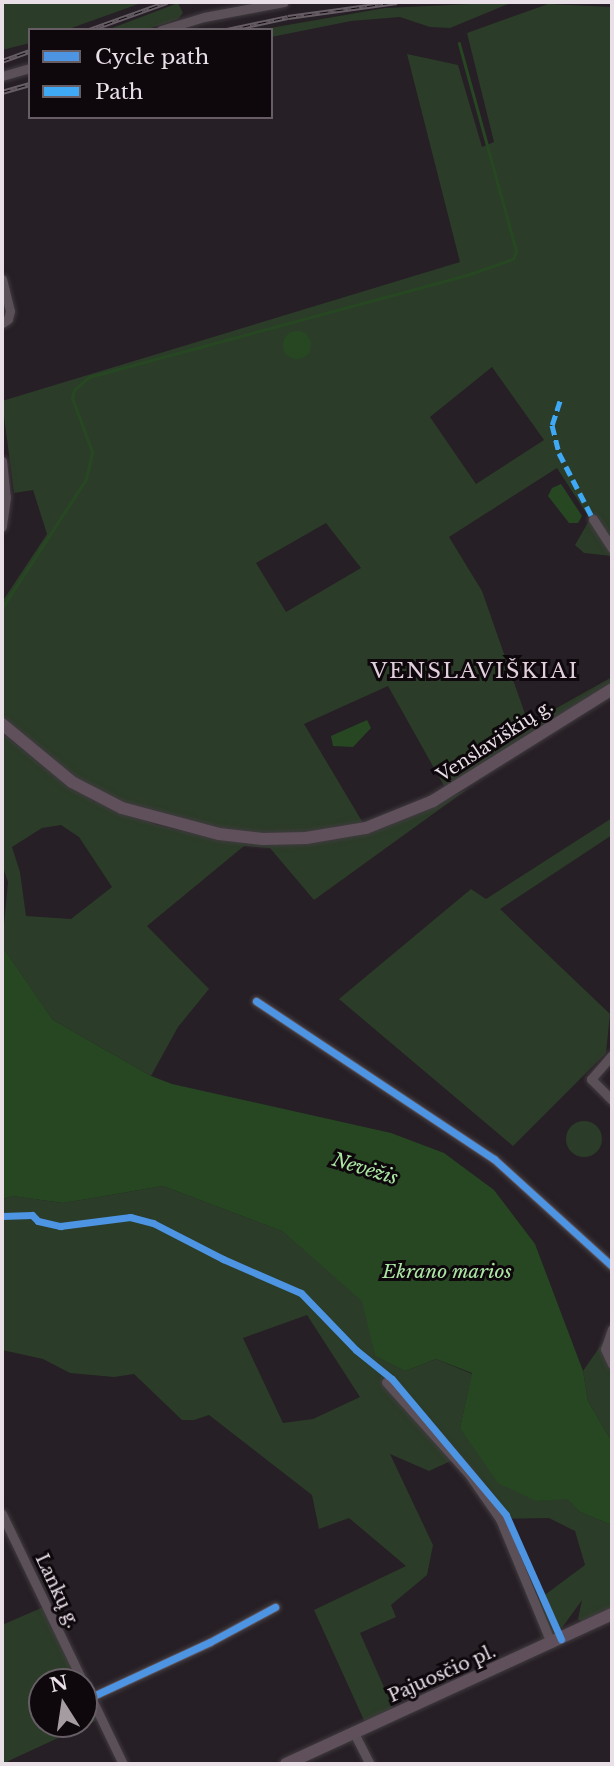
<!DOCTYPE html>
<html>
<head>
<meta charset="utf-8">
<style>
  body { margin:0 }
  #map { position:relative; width:614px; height:1766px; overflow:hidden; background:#261f25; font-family:"Libre Baskerville",serif }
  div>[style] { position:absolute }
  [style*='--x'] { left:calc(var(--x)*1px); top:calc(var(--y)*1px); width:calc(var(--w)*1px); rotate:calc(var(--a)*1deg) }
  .green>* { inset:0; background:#2b3c28 }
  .round { border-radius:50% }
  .water>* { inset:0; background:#274723 }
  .stream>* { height:2.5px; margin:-1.25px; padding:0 1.25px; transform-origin:1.25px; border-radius:1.25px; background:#274723 }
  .roads { filter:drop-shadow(0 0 2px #403b3f) drop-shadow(0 0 2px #403b3f) }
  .minor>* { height:9px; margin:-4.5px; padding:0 4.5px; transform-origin:4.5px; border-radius:4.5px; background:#5b5058 }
  .secondary>* { height:12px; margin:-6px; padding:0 6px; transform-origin:6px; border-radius:6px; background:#5f505b }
  .rail>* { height:5px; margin-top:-2.5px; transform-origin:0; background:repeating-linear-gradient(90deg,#0e080d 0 8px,#675e65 0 16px); box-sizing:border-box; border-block:2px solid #675e65 }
  .quiet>* { height:5px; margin-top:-2.5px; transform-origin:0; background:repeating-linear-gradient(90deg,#3fa9f5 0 10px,transparent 0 15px) }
  .cycleway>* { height:7px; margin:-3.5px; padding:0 3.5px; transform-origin:3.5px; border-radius:3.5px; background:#4d94e3 }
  span { translate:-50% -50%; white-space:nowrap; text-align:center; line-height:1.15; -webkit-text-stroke:6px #0e080d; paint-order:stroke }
  .street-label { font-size:18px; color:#e9dfe6 }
  .water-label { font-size:19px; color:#ace7a4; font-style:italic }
  .quarter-label { font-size:21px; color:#e1cfdc; letter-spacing:2px }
  .frame { position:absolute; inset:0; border:4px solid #e9dfe6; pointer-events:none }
  .legend { position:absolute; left:28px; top:28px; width:245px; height:91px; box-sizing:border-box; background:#0e080d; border:2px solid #665e64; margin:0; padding:9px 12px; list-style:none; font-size:21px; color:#e9dfe6 }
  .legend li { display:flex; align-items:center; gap:14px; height:35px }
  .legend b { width:35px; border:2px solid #665e64 }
  .north { position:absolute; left:28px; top:1668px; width:70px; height:70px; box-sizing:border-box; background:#0e080d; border:2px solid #665e64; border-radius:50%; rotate:348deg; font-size:19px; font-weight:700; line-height:28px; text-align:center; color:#e9dfe6 }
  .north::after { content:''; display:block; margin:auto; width:24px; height:32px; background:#a59ca2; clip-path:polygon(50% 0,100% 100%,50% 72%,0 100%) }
</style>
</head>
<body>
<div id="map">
  <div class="green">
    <div style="clip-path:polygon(2px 2px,144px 2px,66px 30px,30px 30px,30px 43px,2px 50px)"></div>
    <div style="clip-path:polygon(513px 2px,450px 28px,430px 27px,400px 17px,351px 21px,271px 37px,271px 30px,259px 30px,385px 8px)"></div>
    <div style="clip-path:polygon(178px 3px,183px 13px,178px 19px,146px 30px,107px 30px)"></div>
    <div style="clip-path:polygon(evenodd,548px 4px,612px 7px,612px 556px,584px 553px,575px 545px,590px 519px,557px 468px,449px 537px,482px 591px,525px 714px,537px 719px,612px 677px,612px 689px,448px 793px,388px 686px,304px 724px,366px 828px,345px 834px,219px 834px,92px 794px,2px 721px,2px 602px,47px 534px,33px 490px,14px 493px,2px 401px,460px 262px,407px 54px,458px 65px,482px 147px,494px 142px,467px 33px,548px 4px,492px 367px,544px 440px,476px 484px,430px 417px,492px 367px,548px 4px,326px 523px,361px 568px,286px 612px,256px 563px,326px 523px)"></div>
    <div style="clip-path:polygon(evenodd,2px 733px,65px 783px,94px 801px,157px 825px,200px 835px,350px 836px,420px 813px,469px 788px,314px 900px,270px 848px,244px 846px,147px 926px,209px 989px,178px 1027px,151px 1076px,53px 1020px,2px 946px,8px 882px,2px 864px,2px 733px,61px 825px,79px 837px,112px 887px,71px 919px,26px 916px,20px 872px,12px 847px,42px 828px,61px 825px)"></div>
    <div style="clip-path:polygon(612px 818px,612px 835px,500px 909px,610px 1014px,606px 1053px,513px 1146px,339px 999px,471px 889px,486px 899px)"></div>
    <div class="round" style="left:566px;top:1121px;width:36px;height:36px"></div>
    <div style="clip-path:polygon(evenodd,163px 1186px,282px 1231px,363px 1301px,375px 1356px,405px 1371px,436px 1359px,472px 1374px,460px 1428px,536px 1501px,568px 1498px,580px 1512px,612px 1525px,612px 1612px,585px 1625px,578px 1619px,582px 1600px,551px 1643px,534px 1603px,585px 1565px,575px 1531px,549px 1518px,500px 1519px,455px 1459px,429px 1471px,390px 1454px,433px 1545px,427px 1575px,391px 1605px,396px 1617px,360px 1633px,396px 1714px,367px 1727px,314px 1610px,406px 1566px,349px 1518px,319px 1529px,312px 1495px,209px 1415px,194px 1420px,182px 1420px,134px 1374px,114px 1377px,70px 1373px,43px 1359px,2px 1350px,2px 1199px,13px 1196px,63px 1203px,163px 1186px,307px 1315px,360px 1397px,313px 1419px,283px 1423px,243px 1338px,307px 1315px)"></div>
    <div style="clip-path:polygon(612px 1329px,612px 1442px,588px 1401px,583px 1371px)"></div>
    <div style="clip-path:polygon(48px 1605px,79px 1682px,42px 1682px,42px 1724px,84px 1724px,84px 1692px,97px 1720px,2px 1764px,2px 1625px)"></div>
  </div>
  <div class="water">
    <div class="round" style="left:283px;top:331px;width:28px;height:28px"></div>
    <div style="clip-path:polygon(561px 484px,582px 516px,578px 523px,569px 523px,548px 496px,552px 488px)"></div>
    <div style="clip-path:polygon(367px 720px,371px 728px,353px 747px,333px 746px,331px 736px)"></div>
    <div style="clip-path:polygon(2px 946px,53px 1020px,151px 1076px,172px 1084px,391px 1133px,444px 1153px,494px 1190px,535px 1244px,583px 1371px,588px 1401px,612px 1442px,612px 1525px,580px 1512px,568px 1499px,536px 1501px,498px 1483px,460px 1428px,472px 1373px,436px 1359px,405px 1371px,375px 1356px,362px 1301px,282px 1231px,163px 1186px,63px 1203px,13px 1196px,2px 1199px)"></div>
  </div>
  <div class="stream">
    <div style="--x:2;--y:608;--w:154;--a:-56.9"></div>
    <div style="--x:86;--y:479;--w:28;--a:-77"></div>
    <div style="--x:92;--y:452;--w:58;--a:-110.3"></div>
    <div style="--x:72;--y:398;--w:8;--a:-76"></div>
    <div style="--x:74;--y:390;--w:20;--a:-41"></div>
    <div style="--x:89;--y:377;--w:392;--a:-15.1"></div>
    <div style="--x:467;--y:275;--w:49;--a:-19.2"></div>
    <div style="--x:513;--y:259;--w:9;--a:-69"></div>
    <div style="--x:516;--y:251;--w:215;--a:-105.4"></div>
  </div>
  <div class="roads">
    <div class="minor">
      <div style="--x:161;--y:30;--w:45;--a:-16.8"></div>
      <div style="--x:204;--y:17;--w:81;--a:-10.6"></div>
      <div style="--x:2;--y:76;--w:29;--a:-16"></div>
      <div style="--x:2;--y:279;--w:33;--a:76"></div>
      <div style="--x:10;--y:311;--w:8;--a:104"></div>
      <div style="--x:8;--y:319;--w:7;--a:146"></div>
      <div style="--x:2;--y:461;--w:36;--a:84"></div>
      <div style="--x:6;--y:497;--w:30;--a:98"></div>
      <div style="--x:593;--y:519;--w:35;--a:57"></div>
      <div style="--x:256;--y:1001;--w:286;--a:33.6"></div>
      <div style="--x:494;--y:1159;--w:159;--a:42.2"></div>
      <div style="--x:612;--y:1055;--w:32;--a:131"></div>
      <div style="--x:591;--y:1079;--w:30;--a:45"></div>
      <div style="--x:612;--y:1329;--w:21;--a:109"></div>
      <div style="--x:605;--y:1349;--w:17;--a:65"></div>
      <div style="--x:386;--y:1382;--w:122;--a:48"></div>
      <div style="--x:468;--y:1473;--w:56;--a:55.2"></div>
      <div style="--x:500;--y:1519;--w:134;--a:67.6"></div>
      <div style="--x:2;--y:1514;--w:187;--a:64.3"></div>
      <div style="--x:84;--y:1683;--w:90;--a:64.3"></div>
      <div style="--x:91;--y:1697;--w:131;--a:-24.8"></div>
      <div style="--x:210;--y:1642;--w:74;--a:-28.3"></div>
      <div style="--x:354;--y:1733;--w:35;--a:63"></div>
    </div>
    <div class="secondary">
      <div style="--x:2;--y:724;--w:91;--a:39.6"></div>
      <div style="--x:72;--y:782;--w:56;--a:27.5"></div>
      <div style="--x:122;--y:808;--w:100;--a:15"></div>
      <div style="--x:219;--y:834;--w:44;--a:6.5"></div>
      <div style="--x:263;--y:839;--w:43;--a:-1.3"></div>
      <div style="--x:306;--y:838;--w:61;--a:-9.5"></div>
      <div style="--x:366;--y:828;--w:72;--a:-21.9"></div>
      <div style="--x:433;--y:801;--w:211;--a:-32"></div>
      <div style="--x:286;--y:1764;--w:359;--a:-24.7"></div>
    </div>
  </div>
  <div class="rail">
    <div style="--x:89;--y:30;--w:83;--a:-19.7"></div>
    <div style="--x:227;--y:30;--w:62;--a:-12"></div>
    <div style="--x:288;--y:17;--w:110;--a:-7.8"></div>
    <div style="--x:2;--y:61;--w:30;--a:-20"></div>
    <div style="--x:2;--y:92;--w:29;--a:-16"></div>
  </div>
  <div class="quiet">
    <div style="--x:560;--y:401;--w:25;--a:108"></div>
    <div style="--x:552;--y:425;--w:29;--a:76"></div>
    <div style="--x:559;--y:453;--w:74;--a:62.7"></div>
  </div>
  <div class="cycleway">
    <div style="--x:256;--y:1001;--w:286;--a:33.6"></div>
    <div style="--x:494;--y:1159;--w:159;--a:42.2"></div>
    <div style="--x:2;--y:1216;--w:30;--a:-2"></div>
    <div style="--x:32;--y:1215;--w:8;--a:45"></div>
    <div style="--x:38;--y:1221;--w:23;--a:13"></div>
    <div style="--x:60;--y:1226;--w:71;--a:-7.3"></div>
    <div style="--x:130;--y:1217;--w:24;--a:15"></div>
    <div style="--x:153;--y:1223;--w:79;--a:27.2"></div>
    <div style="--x:223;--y:1259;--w:85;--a:23.6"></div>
    <div style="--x:301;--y:1293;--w:79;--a:46"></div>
    <div style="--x:356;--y:1350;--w:46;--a:38.9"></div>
    <div style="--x:392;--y:1379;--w:177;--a:50"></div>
    <div style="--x:506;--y:1515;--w:136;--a:66.1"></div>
    <div style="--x:91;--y:1697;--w:131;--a:-24.8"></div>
    <div style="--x:210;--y:1642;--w:74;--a:-28.3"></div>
  </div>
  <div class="street-label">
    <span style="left:495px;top:741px;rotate:-33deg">Venslaviškių g.</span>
    <span style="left:57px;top:1591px;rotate:65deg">Lankų g.</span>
    <span style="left:442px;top:1674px;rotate:-24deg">Pajuosčio pl.</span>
  </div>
  <div class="water-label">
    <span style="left:365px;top:1169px;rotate:17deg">Nevėžis</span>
    <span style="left:447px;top:1272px">Ekrano marios</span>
  </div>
  <div class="quarter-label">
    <span style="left:475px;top:671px">VENSLAVIŠKIAI</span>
  </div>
  <div class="frame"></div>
  <ul class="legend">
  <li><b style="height:9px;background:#4d94e3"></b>Cycle path</li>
  <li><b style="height:9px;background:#3fa9f5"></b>Path</li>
  </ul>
  <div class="north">N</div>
</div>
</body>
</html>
